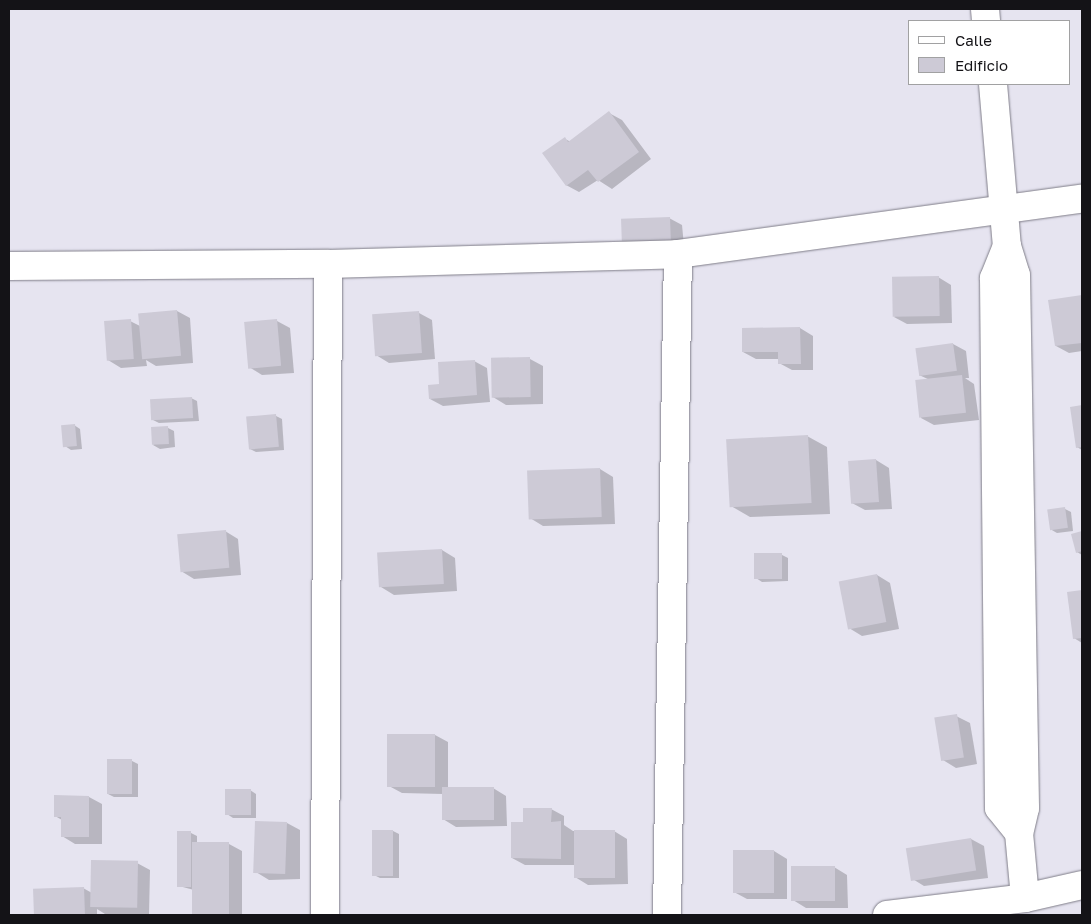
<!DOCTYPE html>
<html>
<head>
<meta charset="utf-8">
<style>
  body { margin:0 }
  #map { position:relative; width:1091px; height:924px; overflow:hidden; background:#e6e4f0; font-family:"Golos Text",sans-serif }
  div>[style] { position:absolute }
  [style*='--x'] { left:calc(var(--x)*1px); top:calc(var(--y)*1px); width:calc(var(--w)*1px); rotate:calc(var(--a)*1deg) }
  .shadow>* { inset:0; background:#0003 }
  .building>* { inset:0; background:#cdcad6; transform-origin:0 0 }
  .roads { filter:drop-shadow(0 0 1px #7f7d88) drop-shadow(0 0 1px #7f7d88) }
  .street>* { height:28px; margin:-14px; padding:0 14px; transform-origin:14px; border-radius:14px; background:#fff }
  .secondary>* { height:28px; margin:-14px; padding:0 14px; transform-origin:14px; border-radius:14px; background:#fff }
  span { translate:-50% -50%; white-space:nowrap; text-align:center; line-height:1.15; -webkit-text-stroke:4px #fff; paint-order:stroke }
  .frame { position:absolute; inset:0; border:10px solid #141317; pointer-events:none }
  .legend { position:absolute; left:908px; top:20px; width:162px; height:65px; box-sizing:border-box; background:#fff; border:1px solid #a1a1a2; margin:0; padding:6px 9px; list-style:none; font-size:15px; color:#141317 }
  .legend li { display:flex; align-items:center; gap:10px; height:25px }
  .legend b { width:25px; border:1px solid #a1a1a2 }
</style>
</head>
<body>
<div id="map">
  <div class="shadow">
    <div style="clip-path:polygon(609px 113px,622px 120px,651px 159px,612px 189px,598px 180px,579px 192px,566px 185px,565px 139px,571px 142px)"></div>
    <div style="clip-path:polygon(669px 218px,682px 225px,684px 246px,623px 242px)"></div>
    <div style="clip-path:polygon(938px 277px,951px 285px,952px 323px,907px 324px,894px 317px)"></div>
    <div style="clip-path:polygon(1082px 296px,1082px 351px,1069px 353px,1056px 346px,1049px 301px)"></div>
    <div style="clip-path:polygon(177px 311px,190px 318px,193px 363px,156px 366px,146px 360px,147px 366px,121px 368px,108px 360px,130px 321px,140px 326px,139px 314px)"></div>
    <div style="clip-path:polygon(419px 313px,432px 320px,435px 359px,389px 363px,376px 355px)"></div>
    <div style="clip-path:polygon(277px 321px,290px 328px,294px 373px,262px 375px,249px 367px)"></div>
    <div style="clip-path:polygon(800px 328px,813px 336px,813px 370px,792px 370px,779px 363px,779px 359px,756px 359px,743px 352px)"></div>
    <div style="clip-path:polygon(953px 344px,966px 351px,969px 378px,965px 378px,974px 384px,979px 420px,934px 425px,921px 418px,930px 380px,919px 375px)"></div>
    <div style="clip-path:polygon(530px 359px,543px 366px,543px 404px,506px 405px,493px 397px)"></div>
    <div style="clip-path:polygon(474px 361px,487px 368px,490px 402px,443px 406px,430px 399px)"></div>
    <div style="clip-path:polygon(191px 398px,197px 401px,199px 421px,159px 423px,153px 420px)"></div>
    <div style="clip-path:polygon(1082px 407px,1082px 450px,1077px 447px,1072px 408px)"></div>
    <div style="clip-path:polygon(276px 416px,282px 419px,284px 450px,256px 452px,250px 449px)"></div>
    <div style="clip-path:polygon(74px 425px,80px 429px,82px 449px,71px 450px,65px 446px)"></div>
    <div style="clip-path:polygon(168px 428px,174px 431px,175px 447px,160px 449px,153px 445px)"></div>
    <div style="clip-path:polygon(807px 436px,827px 447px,830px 514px,750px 517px,731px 506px)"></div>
    <div style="clip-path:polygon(876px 460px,889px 468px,892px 509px,865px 510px,852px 503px)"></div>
    <div style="clip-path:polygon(600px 469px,613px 477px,615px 524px,543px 526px,530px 518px)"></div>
    <div style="clip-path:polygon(1065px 509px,1071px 512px,1073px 531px,1057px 533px,1050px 529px)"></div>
    <div style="clip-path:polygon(225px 531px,238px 539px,241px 575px,194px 579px,181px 571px)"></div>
    <div style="clip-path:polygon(1082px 533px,1082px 555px,1077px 552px,1073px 535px)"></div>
    <div style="clip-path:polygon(442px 550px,455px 558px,457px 591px,394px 595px,381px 587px)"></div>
    <div style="clip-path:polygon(782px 555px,788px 558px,788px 581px,762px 582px,756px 578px)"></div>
    <div style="clip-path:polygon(877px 575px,890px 583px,899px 629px,862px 636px,849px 628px)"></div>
    <div style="clip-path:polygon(1082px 591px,1082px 643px,1074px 638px,1068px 593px)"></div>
    <div style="clip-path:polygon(956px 716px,970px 723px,977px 764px,956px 768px,943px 760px)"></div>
    <div style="clip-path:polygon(389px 735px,435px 735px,448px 742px,448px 788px,493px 788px,506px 796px,507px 826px,456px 827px,443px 819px,443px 794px,402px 793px,389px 786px)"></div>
    <div style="clip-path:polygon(132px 761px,138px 764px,138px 797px,114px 797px,108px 794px)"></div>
    <div style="clip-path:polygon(250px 790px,256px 794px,256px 818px,233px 818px,227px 814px)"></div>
    <div style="clip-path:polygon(89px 797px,102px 804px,102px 844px,75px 844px,62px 836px,62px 820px,55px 816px)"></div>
    <div style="clip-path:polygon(551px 809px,564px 816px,564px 825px,573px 831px,614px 831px,627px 839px,628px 884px,588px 885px,575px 877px,575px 865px,525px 865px,512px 858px,524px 823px)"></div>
    <div style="clip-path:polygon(287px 823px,300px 830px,300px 879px,269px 880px,256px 872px)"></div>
    <div style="clip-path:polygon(393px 831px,399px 834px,399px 878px,380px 878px,374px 875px)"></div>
    <div style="clip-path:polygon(191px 833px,197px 836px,197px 844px,229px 844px,242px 851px,242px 915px,194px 915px,194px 890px,179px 886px)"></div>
    <div style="clip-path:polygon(971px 839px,984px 846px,988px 878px,924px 886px,911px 878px)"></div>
    <div style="clip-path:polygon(774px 851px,787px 859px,787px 899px,747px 899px,734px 892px)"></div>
    <div style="clip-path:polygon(137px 863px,150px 870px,149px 915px,105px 914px,97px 909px,97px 915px,35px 915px,34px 891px,83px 888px,92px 893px)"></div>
    <div style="clip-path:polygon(834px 867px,847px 875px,848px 908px,806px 908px,793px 900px)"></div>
  </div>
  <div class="building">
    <div style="clip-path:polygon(609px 111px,639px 152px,598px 182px,588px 170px,566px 186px,542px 153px,565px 137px,568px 142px)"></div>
    <div style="left:670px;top:217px;width:23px;height:49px;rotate:88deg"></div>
    <div style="left:939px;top:276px;width:40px;height:47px;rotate:89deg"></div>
    <div style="clip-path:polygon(1082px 295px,1082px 343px,1055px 346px,1048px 300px)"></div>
    <div style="left:177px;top:310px;width:46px;height:39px;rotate:85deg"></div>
    <div style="left:419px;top:311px;width:42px;height:47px;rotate:86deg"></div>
    <div style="left:131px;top:319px;width:40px;height:27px;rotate:86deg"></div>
    <div style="left:277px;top:319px;width:47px;height:33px;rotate:85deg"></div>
    <div style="clip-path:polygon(800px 327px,801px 364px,778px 364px,778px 352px,742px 352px,742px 328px)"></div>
    <div style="left:953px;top:343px;width:28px;height:38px;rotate:82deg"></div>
    <div style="left:530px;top:357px;width:40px;height:39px;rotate:89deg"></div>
    <div style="clip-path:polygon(475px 360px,477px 395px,429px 399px,428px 385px,439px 384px,438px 362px)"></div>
    <div style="left:962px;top:375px;width:38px;height:47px;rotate:84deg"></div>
    <div style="left:192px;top:397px;width:21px;height:42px;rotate:87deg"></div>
    <div style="clip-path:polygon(1082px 405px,1082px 447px,1076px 448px,1070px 407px)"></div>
    <div style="left:276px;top:414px;width:33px;height:30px;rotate:85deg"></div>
    <div style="left:75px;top:424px;width:22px;height:14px;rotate:85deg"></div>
    <div style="left:168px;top:426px;width:18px;height:17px;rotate:87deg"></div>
    <div style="left:808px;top:435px;width:68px;height:82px;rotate:87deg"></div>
    <div style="left:876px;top:459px;width:43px;height:28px;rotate:86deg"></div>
    <div style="left:600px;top:468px;width:49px;height:73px;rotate:88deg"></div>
    <div style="left:1065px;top:507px;width:21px;height:18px;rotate:82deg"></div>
    <div style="left:226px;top:530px;width:38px;height:49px;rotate:85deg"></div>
    <div style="clip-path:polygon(1082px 531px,1082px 551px,1076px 553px,1071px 534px)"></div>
    <div style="left:442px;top:549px;width:35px;height:65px;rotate:87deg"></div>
    <div style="left:782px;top:553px;width:26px;height:28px;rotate:90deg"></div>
    <div style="left:877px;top:574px;width:49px;height:39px;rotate:79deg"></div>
    <div style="clip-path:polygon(1082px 590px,1082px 638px,1073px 639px,1067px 592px)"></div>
    <div style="left:957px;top:714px;width:44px;height:23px;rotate:81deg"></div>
    <div style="left:387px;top:734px;width:48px;height:53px"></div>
    <div style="left:107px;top:759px;width:25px;height:35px"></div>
    <div style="left:442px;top:787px;width:52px;height:33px"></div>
    <div style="left:225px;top:789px;width:26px;height:26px"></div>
    <div style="clip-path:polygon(54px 795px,89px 796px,89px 837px,61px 837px,61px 817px,54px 817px)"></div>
    <div style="clip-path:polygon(523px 808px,552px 808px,551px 822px,561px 821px,561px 859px,511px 858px,511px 822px,523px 822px)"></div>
    <div style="left:255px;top:821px;width:32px;height:52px;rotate:2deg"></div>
    <div style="left:372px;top:830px;width:21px;height:46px"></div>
    <div style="left:574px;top:830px;width:41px;height:48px"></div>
    <div style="left:191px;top:831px;width:56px;height:14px;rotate:90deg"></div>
    <div style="left:971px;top:838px;width:33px;height:66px;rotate:81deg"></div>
    <div style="left:192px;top:842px;width:37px;height:73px"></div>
    <div style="left:733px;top:850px;width:41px;height:43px"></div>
    <div style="left:91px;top:860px;width:47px;height:47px;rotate:1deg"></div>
    <div style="left:791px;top:866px;width:44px;height:35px"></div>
    <div style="left:84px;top:887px;width:28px;height:51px;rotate:88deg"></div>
  </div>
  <div class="roads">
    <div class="street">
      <div style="--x:985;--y:9;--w:12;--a:85"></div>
      <div style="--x:993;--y:84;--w:163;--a:85.1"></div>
      <div style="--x:1007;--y:246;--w:30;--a:73"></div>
      <div style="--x:1016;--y:275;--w:533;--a:89.03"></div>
      <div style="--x:1025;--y:808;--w:26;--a:103"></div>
      <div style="--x:1019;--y:833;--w:65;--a:84.7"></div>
      <div style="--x:1007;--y:246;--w:35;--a:112"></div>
      <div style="--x:994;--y:278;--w:530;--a:89.46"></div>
      <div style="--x:999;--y:808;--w:32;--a:51"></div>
      <div style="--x:9;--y:266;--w:319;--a:-0.4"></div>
      <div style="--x:328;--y:264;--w:350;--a:-1.6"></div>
      <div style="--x:678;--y:254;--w:408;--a:-7.8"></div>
      <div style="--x:325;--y:915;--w:651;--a:-89.74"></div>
      <div style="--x:667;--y:915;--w:661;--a:-89.05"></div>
    </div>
    <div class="secondary">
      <div style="--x:887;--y:915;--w:139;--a:-7"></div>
      <div style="--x:1025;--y:898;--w:58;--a:-12.8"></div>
    </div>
  </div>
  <div class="frame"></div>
  <ul class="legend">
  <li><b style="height:6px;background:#fff"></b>Calle</li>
  <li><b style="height:14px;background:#cdcad6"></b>Edificio</li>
  </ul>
</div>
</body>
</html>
